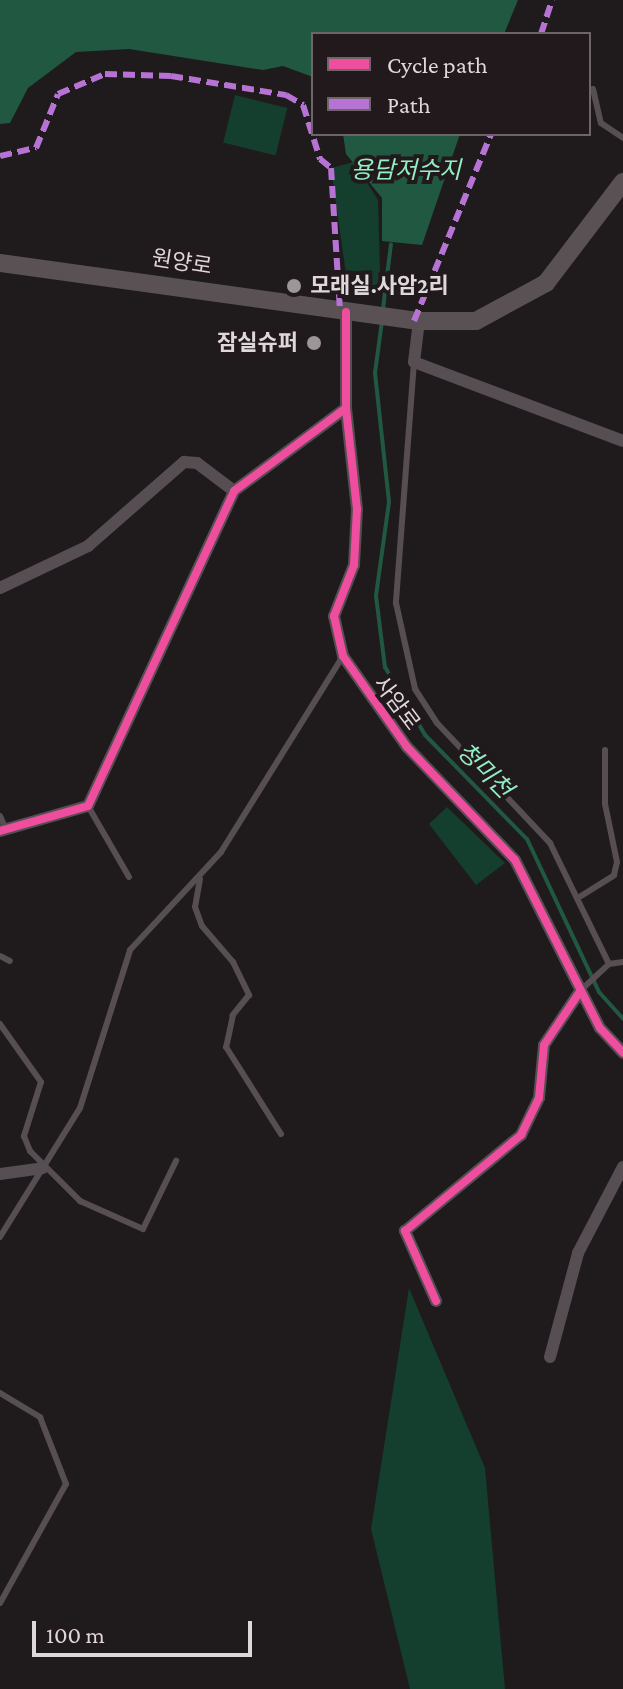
<!DOCTYPE html>
<html>
<head>
<meta charset="utf-8">
<style>
  body { margin:0 }
  #map { position:relative; width:623px; height:1689px; overflow:hidden; background:#1f1b1d; font-family:"Crimson Pro","Noto Sans KR",serif }
  div>[style] { position:absolute }
  [style*='--x'] { left:calc(var(--x)*1px); top:calc(var(--y)*1px); width:calc(var(--w)*1px); rotate:calc(var(--a)*1deg) }
  .green>* { inset:0; background:#143e2d; transform-origin:0 0 }
  .water>* { inset:0; background:#205841 }
  .stream>* { height:4px; margin:-2px; padding:0 2px; transform-origin:2px; border-radius:2px; background:#205841 }
  .lane>* { height:6px; margin:-3px; padding:0 3px; transform-origin:3px; border-radius:3px; background:#564e52 }
  .street>* { height:12px; margin:-6px; padding:0 6px; transform-origin:6px; border-radius:6px; background:#564e52 }
  .secondary>* { height:18px; margin:-9px; padding:0 9px; transform-origin:9px; border-radius:9px; background:#5a5155 }
  .quiet>* { height:6px; margin-top:-3px; transform-origin:0; background:repeating-linear-gradient(90deg,#b673d3 0 12px,transparent 0 18px) }
  .cycleway>* { height:8px; margin:-4px; padding:0 4px; transform-origin:4px; border-radius:4px; background:#ef4d9e }
  .dots>* { width:22px; height:22px; translate:-50% -50%; box-sizing:border-box; border:4px solid #21191c; border-radius:50% }
  span { translate:-50% -50%; white-space:nowrap; text-align:center; line-height:1.15; -webkit-text-stroke:8px #21191c; paint-order:stroke }
  .street-label { font-size:22px; color:#ded8da }
  .poi-label { font-size:22px; color:#ded8da; font-weight:700 }
  .left { translate:0 -50%; text-align:left }
  .right { translate:-100% -50%; text-align:right }
  .water-label { font-size:24px; color:#92eec3; font-style:italic }
  .legend { position:absolute; left:311px; top:32px; width:280px; height:104px; box-sizing:border-box; background:#21191c; border:2px solid #6d6568; margin:0; padding:10px 14px; list-style:none; font-size:24px; color:#ded8da }
  .legend li { display:flex; align-items:center; gap:16px; height:40px }
  .legend b { width:40px; border:2px solid #6d6568 }
  .scale { position:absolute; left:32px; top:1621px; width:220px; height:36px; box-sizing:border-box; border:4px solid #ded8da; border-top:0; padding-left:10px; font-size:24px; line-height:28px; white-space:nowrap; color:#ded8da; -webkit-text-stroke:6px #21191c; paint-order:stroke }
</style>
</head>
<body>
<div id="map">
  <div class="green">
    <div style="left:235px;top:95px;width:54px;height:49px;rotate:14deg"></div>
    <div style="clip-path:polygon(354px 162px,378px 200px,380px 273px,378px 285px,367px 287px,346px 274px,331px 168px)"></div>
    <div style="clip-path:polygon(447px 807px,505px 863px,476px 885px,429px 824px)"></div>
    <div style="clip-path:polygon(409px 1288px,485px 1468px,505px 1689px,410px 1689px,371px 1529px)"></div>
  </div>
  <div class="water">
    <div style="clip-path:polygon(0 0,518px 0,504px 34px,313px 34px,313px 77px,283px 66px,263px 70px,129px 49px,76px 52px,28px 88px,10px 123px,0 124px)"></div>
    <div style="clip-path:polygon(343px 134px,460px 134px,422px 245px,382px 241px,382px 198px,346px 154px)"></div>
  </div>
  <div class="stream">
    <div style="--x:383;--y:309;--w:65;--a:-83"></div>
    <div style="--x:382;--y:321;--w:52;--a:97.7"></div>
    <div style="--x:375;--y:373;--w:130;--a:83.8"></div>
    <div style="--x:389;--y:502;--w:95;--a:97.9"></div>
    <div style="--x:376;--y:596;--w:72;--a:82.8"></div>
    <div style="--x:385;--y:667;--w:79;--a:59.5"></div>
    <div style="--x:425;--y:735;--w:146;--a:45.6"></div>
    <div style="--x:527;--y:839;--w:169;--a:64.8"></div>
    <div style="--x:599;--y:992;--w:36;--a:48"></div>
  </div>
  <div class="lane">
    <div style="--x:593;--y:89;--w:35;--a:77"></div>
    <div style="--x:601;--y:123;--w:27;--a:34"></div>
    <div style="--x:414;--y:362;--w:242;--a:94.3"></div>
    <div style="--x:396;--y:603;--w:88;--a:77.5"></div>
    <div style="--x:415;--y:689;--w:40;--a:57.1"></div>
    <div style="--x:437;--y:723;--w:165;--a:46.7"></div>
    <div style="--x:550;--y:843;--w:135;--a:64"></div>
    <div style="--x:88;--y:806;--w:82;--a:60"></div>
    <div style="--x:0;--y:816;--w:12;--a:66"></div>
    <div style="--x:200;--y:879;--w:28;--a:100"></div>
    <div style="--x:195;--y:907;--w:20;--a:70"></div>
    <div style="--x:202;--y:926;--w:48;--a:49.3"></div>
    <div style="--x:233;--y:962;--w:37;--a:64"></div>
    <div style="--x:249;--y:995;--w:26;--a:129"></div>
    <div style="--x:233;--y:1015;--w:33;--a:102"></div>
    <div style="--x:226;--y:1047;--w:103;--a:57.7"></div>
    <div style="--x:581;--y:896;--w:39;--a:-32"></div>
    <div style="--x:614;--y:875;--w:13;--a:-77"></div>
    <div style="--x:617;--y:862;--w:59;--a:-101.7"></div>
    <div style="--x:605;--y:804;--w:54;--a:-90"></div>
    <div style="--x:0;--y:956;--w:11;--a:27"></div>
    <div style="--x:581;--y:990;--w:38;--a:-43"></div>
    <div style="--x:609;--y:964;--w:14;--a:-8"></div>
    <div style="--x:0;--y:1024;--w:71;--a:54.7"></div>
    <div style="--x:41;--y:1082;--w:57;--a:107.5"></div>
    <div style="--x:24;--y:1136;--w:16;--a:68"></div>
    <div style="--x:30;--y:1151;--w:71;--a:45"></div>
    <div style="--x:80;--y:1201;--w:69;--a:24"></div>
    <div style="--x:143;--y:1229;--w:76;--a:-64.1"></div>
    <div style="--x:0;--y:1237;--w:152;--a:-58.2"></div>
    <div style="--x:80;--y:1108;--w:166;--a:-72.4"></div>
    <div style="--x:130;--y:950;--w:134;--a:-47.1"></div>
    <div style="--x:221;--y:852;--w:231;--a:-58.1"></div>
    <div style="--x:0;--y:1393;--w:47;--a:31"></div>
    <div style="--x:40;--y:1417;--w:72;--a:68.8"></div>
    <div style="--x:66;--y:1484;--w:136;--a:119"></div>
  </div>
  <div class="street">
    <div style="--x:346;--y:312;--w:96;--a:90"></div>
    <div style="--x:346;--y:408;--w:102;--a:83.8"></div>
    <div style="--x:357;--y:509;--w:56;--a:93.1"></div>
    <div style="--x:354;--y:565;--w:55;--a:111.4"></div>
    <div style="--x:334;--y:616;--w:41;--a:77.3"></div>
    <div style="--x:343;--y:656;--w:111;--a:54.9"></div>
    <div style="--x:407;--y:747;--w:156;--a:46.3"></div>
    <div style="--x:515;--y:860;--w:188;--a:63.2"></div>
    <div style="--x:600;--y:1028;--w:34;--a:47"></div>
    <div style="--x:419;--y:321;--w:41;--a:97"></div>
    <div style="--x:414;--y:362;--w:223;--a:20.7"></div>
    <div style="--x:0;--y:588;--w:98;--a:-25.5"></div>
    <div style="--x:88;--y:546;--w:128;--a:-41.2"></div>
    <div style="--x:184;--y:462;--w:13;--a:4"></div>
    <div style="--x:197;--y:463;--w:46;--a:37.1"></div>
    <div style="--x:0;--y:831;--w:91;--a:-15.9"></div>
    <div style="--x:88;--y:806;--w:347;--a:-65.1"></div>
    <div style="--x:234;--y:491;--w:139;--a:-36.5"></div>
    <div style="--x:0;--y:1174;--w:43;--a:-7.9"></div>
    <div style="--x:436;--y:1301;--w:77;--a:-113.9"></div>
    <div style="--x:405;--y:1231;--w:151;--a:-39.6"></div>
    <div style="--x:521;--y:1135;--w:41;--a:-64.1"></div>
    <div style="--x:539;--y:1098;--w:53;--a:-84.6"></div>
    <div style="--x:544;--y:1045;--w:66;--a:-56.1"></div>
    <div style="--x:550;--y:1357;--w:108;--a:-74.9"></div>
    <div style="--x:578;--y:1253;--w:97;--a:-62.4"></div>
  </div>
  <div class="secondary">
    <div style="--x:0;--y:263;--w:423;--a:7.9"></div>
    <div style="--x:419;--y:321;--w:57;--a:0"></div>
    <div style="--x:476;--y:321;--w:80;--a:-28.5"></div>
    <div style="--x:546;--y:283;--w:127;--a:-52.7"></div>
  </div>
  <div class="quiet">
    <div style="--x:541;--y:34;--w:36;--a:-72"></div>
    <div style="--x:0;--y:156;--w:37;--a:-13"></div>
    <div style="--x:36;--y:148;--w:58;--a:-67.8"></div>
    <div style="--x:58;--y:94;--w:51;--a:-23.1"></div>
    <div style="--x:105;--y:74;--w:66;--a:1.7"></div>
    <div style="--x:171;--y:76;--w:117;--a:9.4"></div>
    <div style="--x:286;--y:95;--w:20;--a:30"></div>
    <div style="--x:303;--y:105;--w:57;--a:72.5"></div>
    <div style="--x:320;--y:159;--w:14;--a:39"></div>
    <div style="--x:331;--y:168;--w:144;--a:86.4"></div>
    <div style="--x:414;--y:321;--w:202;--a:-67.6"></div>
  </div>
  <div class="cycleway">
    <div style="--x:346;--y:312;--w:96;--a:90"></div>
    <div style="--x:346;--y:408;--w:102;--a:83.8"></div>
    <div style="--x:357;--y:509;--w:56;--a:93.1"></div>
    <div style="--x:354;--y:565;--w:55;--a:111.4"></div>
    <div style="--x:334;--y:616;--w:41;--a:77.3"></div>
    <div style="--x:343;--y:656;--w:111;--a:54.9"></div>
    <div style="--x:407;--y:747;--w:156;--a:46.3"></div>
    <div style="--x:515;--y:860;--w:188;--a:63.2"></div>
    <div style="--x:600;--y:1028;--w:34;--a:47"></div>
    <div style="--x:0;--y:831;--w:91;--a:-15.9"></div>
    <div style="--x:88;--y:806;--w:347;--a:-65.1"></div>
    <div style="--x:234;--y:491;--w:139;--a:-36.5"></div>
    <div style="--x:436;--y:1301;--w:77;--a:-113.9"></div>
    <div style="--x:405;--y:1231;--w:151;--a:-39.6"></div>
    <div style="--x:521;--y:1135;--w:41;--a:-64.1"></div>
    <div style="--x:539;--y:1098;--w:53;--a:-84.6"></div>
    <div style="--x:544;--y:1045;--w:66;--a:-56.1"></div>
  </div>
  <div class="dots">
    <div style="left:294px;top:286px;background:#9b9698"></div>
    <div style="left:314px;top:343px;background:#9b9698"></div>
  </div>
  <div class="street-label">
    <span style="left:182px;top:262px;rotate:9deg">원양로</span>
    <span style="left:397px;top:703px;rotate:53deg">사암로</span>
  </div>
  <div class="poi-label">
    <span class="left" style="left:310px;top:286px">모래실.사암2리</span>
    <span class="right" style="left:298px;top:343px">잠실슈퍼</span>
  </div>
  <div class="water-label">
    <span style="left:406px;top:170px">용담저수지</span>
    <span style="left:485px;top:770px;rotate:45deg">청미천</span>
  </div>
  <ul class="legend">
  <li><b style="height:10px;background:#ef4d9e"></b>Cycle path</li>
  <li><b style="height:10px;background:#b673d3"></b>Path</li>
  </ul>
  <div class="scale">100 m</div>
</div>
</body>
</html>
